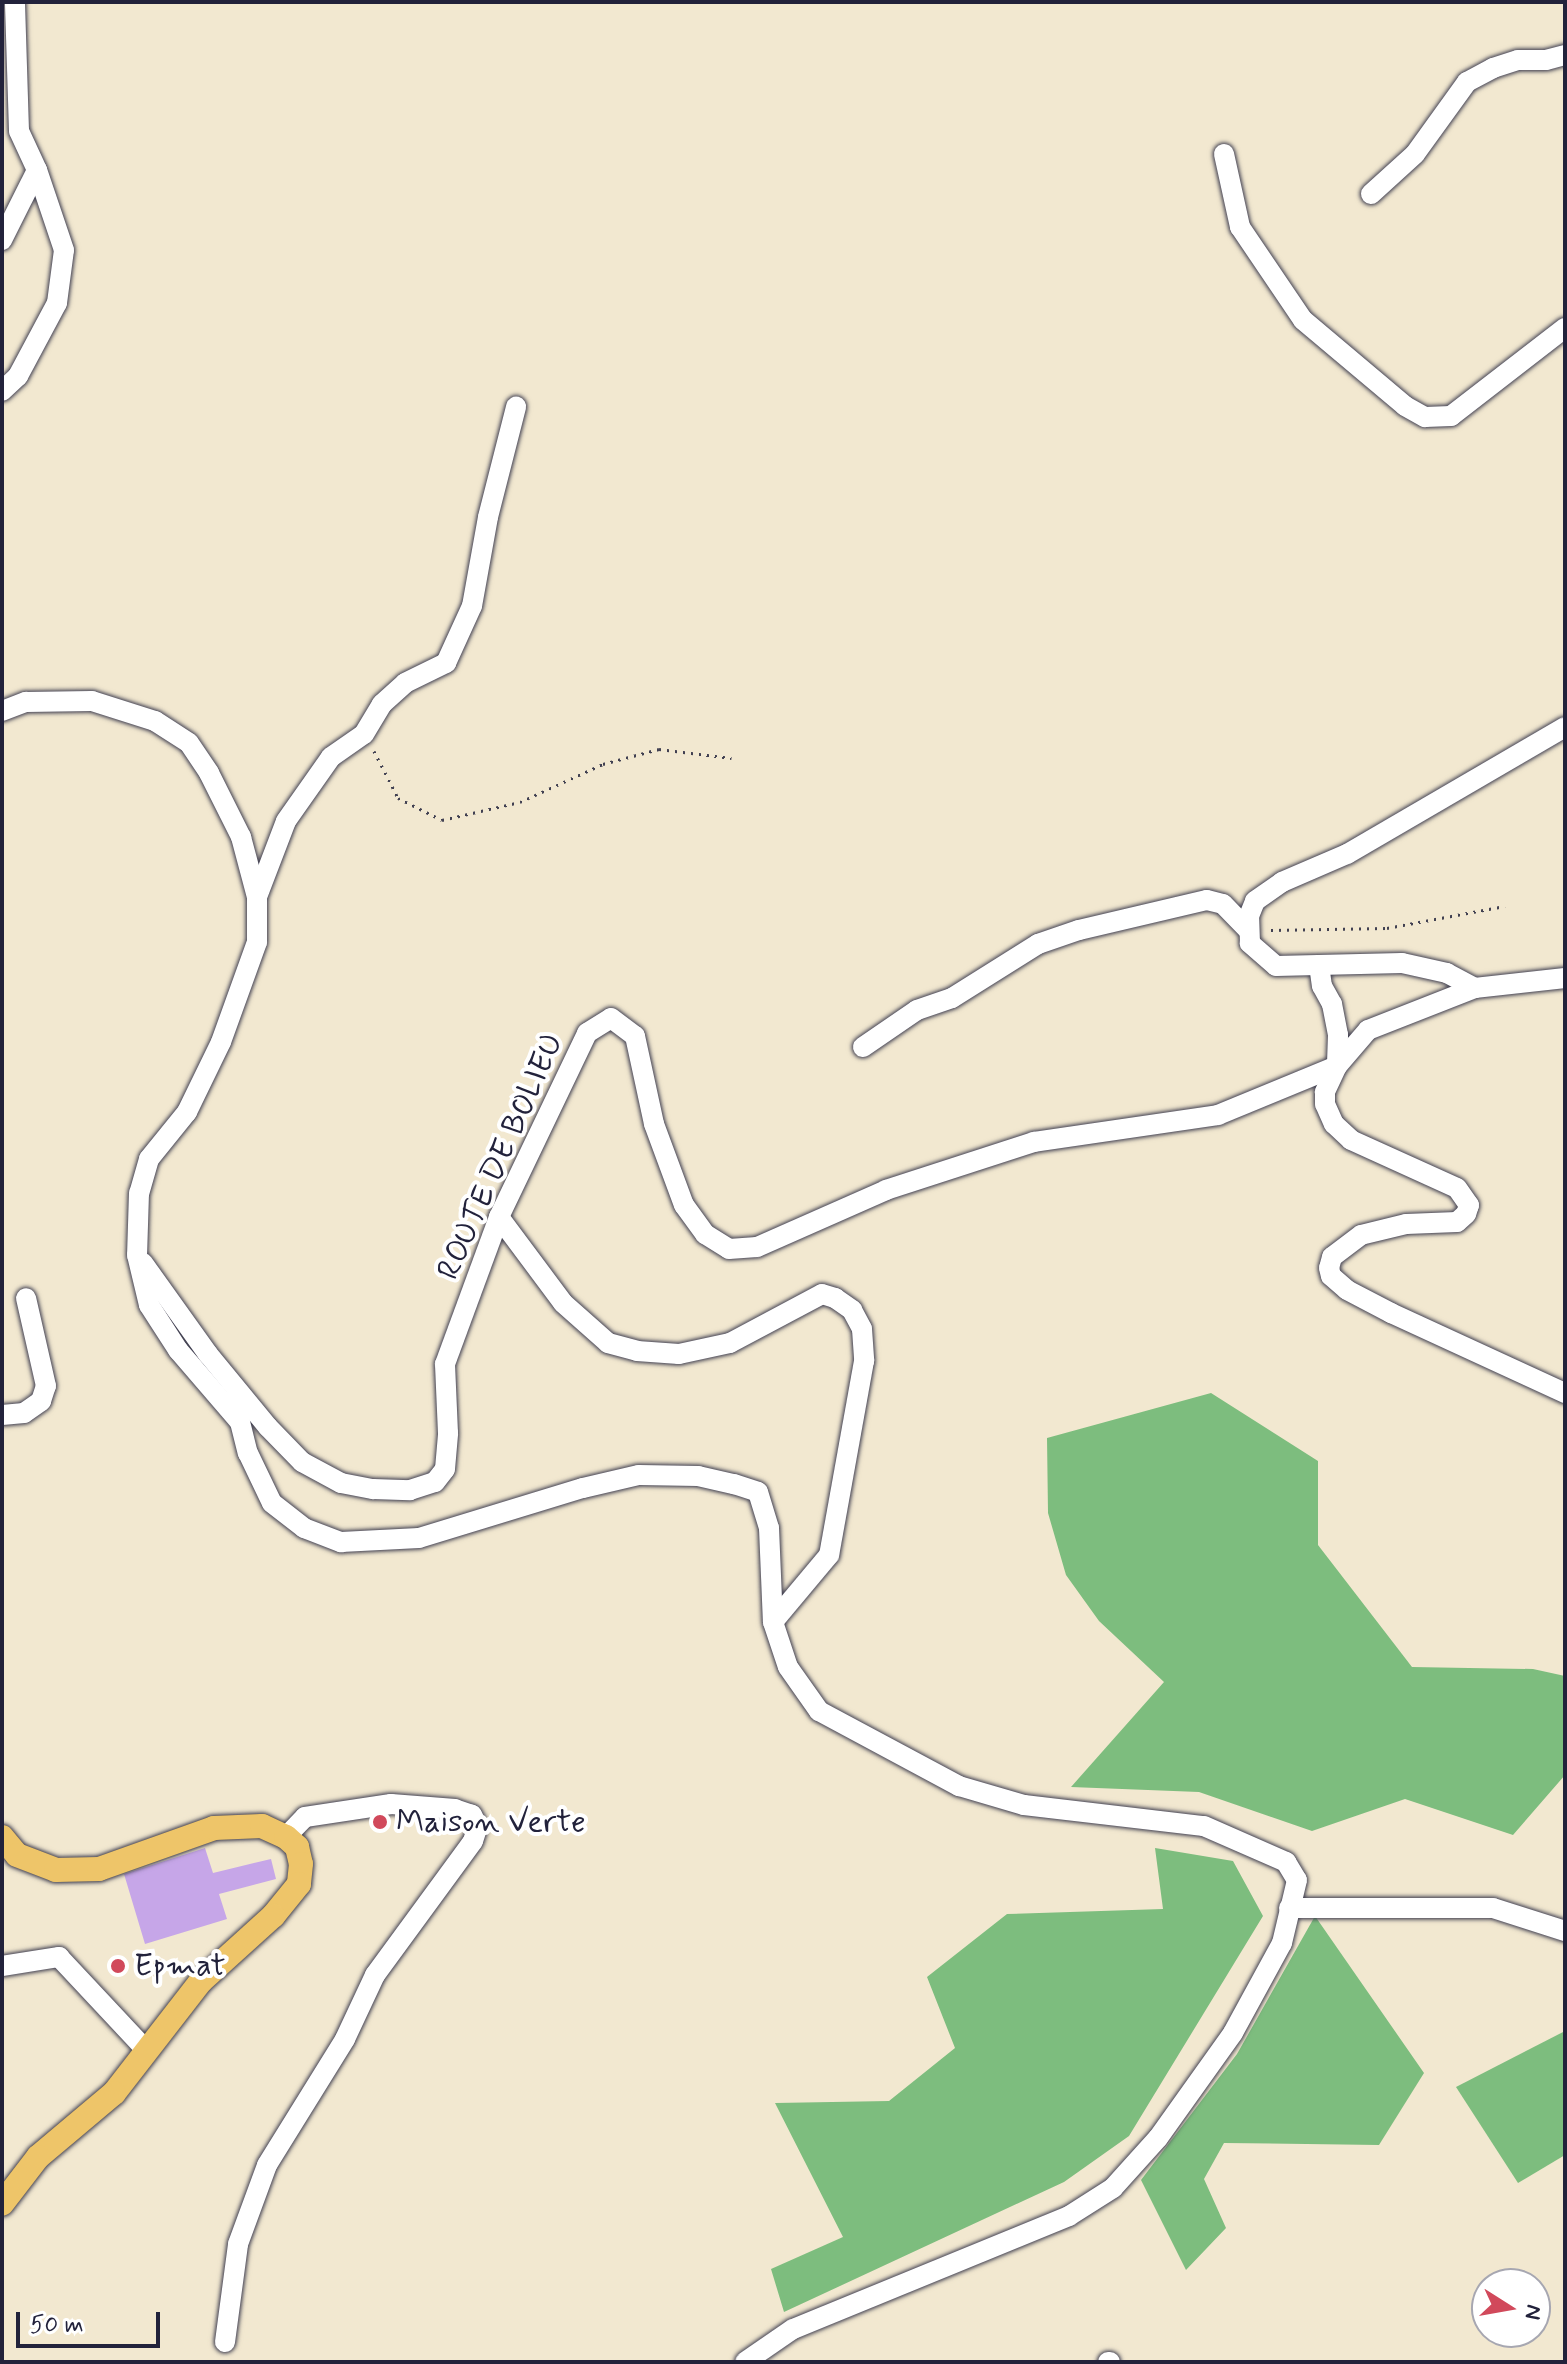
<!DOCTYPE html>
<html>
<head>
<meta charset="utf-8">
<style>
  body { margin:0 }
  #map { position:relative; width:1567px; height:2364px; overflow:hidden; background:#f2e8d0; font-family:Mynerve,sans-serif }
  div>[style] { position:absolute }
  [style*='--x'] { left:calc(var(--x)*1px); top:calc(var(--y)*1px); width:calc(var(--w)*1px); rotate:calc(var(--a)*1deg) }
  .forest>* { inset:0; background:#7dbd7e }
  .building>* { inset:0; background:#c6a6e8 }
  .path>* { height:3px; margin-top:-1.5px; transform-origin:0; background:repeating-linear-gradient(90deg,#414051 0 2px,transparent 0 8px) }
  .roads { filter:drop-shadow(0 0 2px #414051) drop-shadow(0 0 2px #414051) }
  .minor>* { height:20px; margin:-10px; padding:0 10px; transform-origin:10px; border-radius:10px; background:#fff }
  .major>* { height:24px; margin:-12px; padding:0 12px; transform-origin:12px; border-radius:12px; background:#eec569 }
  .dots>* { width:22px; height:22px; translate:-50% -50%; box-sizing:border-box; border:4px solid #fff; border-radius:50% }
  span { translate:-50% -50%; white-space:nowrap; text-align:center; line-height:1.15; -webkit-text-stroke:8px #fff; paint-order:stroke }
  .street-label { font-size:32px; color:#22223b }
  .poi-label { font-size:32px; color:#22223b }
  .left { translate:0 -50%; text-align:left }
  .frame { position:absolute; inset:0; border:4px solid #22223b; pointer-events:none }
  .north { position:absolute; left:1471px; top:2268px; width:80px; height:80px; box-sizing:border-box; background:#fff; border:2px solid #a7a7b1; border-radius:50%; rotate:101deg; font-size:22px; font-weight:700; line-height:32px; text-align:center; color:#22223b }
  .north::after { content:''; display:block; margin:auto; width:28px; height:36px; background:#d1495b; clip-path:polygon(50% 0,100% 100%,50% 72%,0 100%) }
  .scale { position:absolute; left:16px; top:2312px; width:144px; height:36px; box-sizing:border-box; border:4px solid #22223b; border-top:0; padding-left:10px; font-size:24px; line-height:28px; white-space:nowrap; color:#22223b; -webkit-text-stroke:6px #fff; paint-order:stroke }
</style>
</head>
<body>
<div id="map">
  <div class="forest">
    <div style="clip-path:polygon(1211px 1393px,1318px 1461px,1318px 1545px,1412px 1667px,1533px 1669px,1565px 1676px,1565px 1775px,1513px 1835px,1405px 1799px,1312px 1831px,1199px 1792px,1071px 1787px,1164px 1682px,1099px 1621px,1066px 1575px,1048px 1513px,1047px 1438px)"></div>
    <div style="clip-path:polygon(1155px 1848px,1233px 1861px,1263px 1916px,1129px 2136px,1064px 2182px,784px 2312px,771px 2269px,843px 2237px,775px 2103px,889px 2101px,955px 2048px,927px 1977px,1007px 1914px,1163px 1909px)"></div>
    <div style="clip-path:polygon(1315px 1916px,1424px 2073px,1379px 2145px,1224px 2143px,1204px 2179px,1226px 2228px,1186px 2270px,1141px 2180px,1237px 2054px)"></div>
    <div style="clip-path:polygon(1565px 2031px,1565px 2155px,1518px 2183px,1456px 2087px)"></div>
  </div>
  <div class="building">
    <div style="clip-path:polygon(205px 1848px,213px 1873px,271px 1859px,276px 1879px,219px 1894px,227px 1919px,145px 1944px,124px 1874px)"></div>
  </div>
  <div class="path">
    <div style="--x:374;--y:751;--w:53;--a:62.9"></div>
    <div style="--x:398;--y:798;--w:49;--a:26.6"></div>
    <div style="--x:442;--y:820;--w:80;--a:-13"></div>
    <div style="--x:520;--y:802;--w:91;--a:-24.6"></div>
    <div style="--x:603;--y:764;--w:58;--a:-15"></div>
    <div style="--x:659;--y:749;--w:73;--a:7.1"></div>
    <div style="--x:1271;--y:930;--w:116;--a:-1"></div>
    <div style="--x:1387;--y:928;--w:120;--a:-10.6"></div>
  </div>
  <div class="roads">
    <div class="minor">
      <div style="--x:1224;--y:154;--w:75;--a:77.6"></div>
      <div style="--x:1240;--y:227;--w:112;--a:55.9"></div>
      <div style="--x:1303;--y:320;--w:133;--a:40.1"></div>
      <div style="--x:1405;--y:406;--w:23;--a:29"></div>
      <div style="--x:1425;--y:417;--w:26;--a:-2"></div>
      <div style="--x:1451;--y:416;--w:144;--a:-37.7"></div>
      <div style="--x:1371;--y:194;--w:59;--a:-42.3"></div>
      <div style="--x:1415;--y:154;--w:89;--a:-54.2"></div>
      <div style="--x:1467;--y:82;--w:30;--a:-28"></div>
      <div style="--x:1493;--y:68;--w:26;--a:-18"></div>
      <div style="--x:1518;--y:60;--w:28;--a:0"></div>
      <div style="--x:1546;--y:60;--w:20;--a:-15"></div>
      <div style="--x:2;--y:240;--w:78;--a:-63.4"></div>
      <div style="--x:2;--y:391;--w:22;--a:-43"></div>
      <div style="--x:18;--y:376;--w:83;--a:-61.9"></div>
      <div style="--x:57;--y:303;--w:53;--a:-82.5"></div>
      <div style="--x:64;--y:250;--w:84;--a:-108.6"></div>
      <div style="--x:37;--y:170;--w:43;--a:-114.8"></div>
      <div style="--x:19;--y:131;--w:129;--a:-91.8"></div>
      <div style="--x:2;--y:711;--w:26;--a:-21"></div>
      <div style="--x:26;--y:702;--w:66;--a:-0.9"></div>
      <div style="--x:92;--y:701;--w:66;--a:17.6"></div>
      <div style="--x:155;--y:721;--w:40;--a:32.9"></div>
      <div style="--x:189;--y:743;--w:36;--a:56"></div>
      <div style="--x:209;--y:773;--w:72;--a:63.4"></div>
      <div style="--x:241;--y:837;--w:62;--a:75.1"></div>
      <div style="--x:257;--y:897;--w:45;--a:90"></div>
      <div style="--x:257;--y:942;--w:106;--a:109.8"></div>
      <div style="--x:221;--y:1042;--w:78;--a:115.9"></div>
      <div style="--x:187;--y:1112;--w:60;--a:129"></div>
      <div style="--x:149;--y:1159;--w:35;--a:106"></div>
      <div style="--x:139;--y:1193;--w:62;--a:91.8"></div>
      <div style="--x:137;--y:1255;--w:51;--a:76.5"></div>
      <div style="--x:149;--y:1305;--w:54;--a:57.2"></div>
      <div style="--x:178;--y:1350;--w:95;--a:49.3"></div>
      <div style="--x:240;--y:1422;--w:32;--a:76"></div>
      <div style="--x:248;--y:1453;--w:55;--a:64.4"></div>
      <div style="--x:272;--y:1503;--w:41;--a:38"></div>
      <div style="--x:304;--y:1528;--w:40;--a:21"></div>
      <div style="--x:341;--y:1542;--w:78;--a:-2.9"></div>
      <div style="--x:419;--y:1538;--w:171;--a:-17"></div>
      <div style="--x:583;--y:1488;--w:57;--a:-13.1"></div>
      <div style="--x:639;--y:1475;--w:59;--a:1"></div>
      <div style="--x:698;--y:1476;--w:37;--a:13"></div>
      <div style="--x:734;--y:1484;--w:25;--a:18"></div>
      <div style="--x:758;--y:1492;--w:38;--a:73"></div>
      <div style="--x:769;--y:1528;--w:94;--a:87.6"></div>
      <div style="--x:773;--y:1622;--w:47;--a:71.6"></div>
      <div style="--x:788;--y:1667;--w:54;--a:54.8"></div>
      <div style="--x:819;--y:1711;--w:159;--a:28.2"></div>
      <div style="--x:959;--y:1786;--w:68;--a:16.3"></div>
      <div style="--x:1024;--y:1805;--w:181;--a:6.7"></div>
      <div style="--x:1204;--y:1826;--w:90;--a:23.7"></div>
      <div style="--x:1286;--y:1862;--w:21;--a:59"></div>
      <div style="--x:1297;--y:1880;--w:65;--a:103.4"></div>
      <div style="--x:1282;--y:1943;--w:102;--a:118.6"></div>
      <div style="--x:1233;--y:2033;--w:129;--a:125.5"></div>
      <div style="--x:1158;--y:2138;--w:67;--a:132"></div>
      <div style="--x:1113;--y:2188;--w:52;--a:147.5"></div>
      <div style="--x:1069;--y:2216;--w:298;--a:157.7"></div>
      <div style="--x:793;--y:2329;--w:58;--a:145.5"></div>
      <div style="--x:257;--y:897;--w:81;--a:-69.1"></div>
      <div style="--x:286;--y:821;--w:78;--a:-54.9"></div>
      <div style="--x:331;--y:757;--w:40;--a:-34.9"></div>
      <div style="--x:364;--y:734;--w:35;--a:-59"></div>
      <div style="--x:382;--y:704;--w:31;--a:-42"></div>
      <div style="--x:405;--y:683;--w:46;--a:-26"></div>
      <div style="--x:446;--y:663;--w:63;--a:-65.5"></div>
      <div style="--x:472;--y:606;--w:90;--a:-79.8"></div>
      <div style="--x:488;--y:517;--w:114;--a:-75.7"></div>
      <div style="--x:1319;--y:965;--w:21;--a:82"></div>
      <div style="--x:1322;--y:986;--w:21;--a:61"></div>
      <div style="--x:1332;--y:1004;--w:32;--a:79"></div>
      <div style="--x:1338;--y:1035;--w:31;--a:92"></div>
      <div style="--x:1565;--y:978;--w:91;--a:173.7"></div>
      <div style="--x:1475;--y:988;--w:115;--a:158.6"></div>
      <div style="--x:1368;--y:1030;--w:48;--a:130.7"></div>
      <div style="--x:1337;--y:1066;--w:29;--a:115"></div>
      <div style="--x:1325;--y:1092;--w:12;--a:90"></div>
      <div style="--x:1325;--y:1104;--w:22;--a:66"></div>
      <div style="--x:1334;--y:1124;--w:23;--a:43"></div>
      <div style="--x:1351;--y:1140;--w:116;--a:24.4"></div>
      <div style="--x:1457;--y:1188;--w:21;--a:55"></div>
      <div style="--x:1469;--y:1205;--w:9;--a:108"></div>
      <div style="--x:1466;--y:1214;--w:12;--a:138"></div>
      <div style="--x:1457;--y:1222;--w:51;--a:177.8"></div>
      <div style="--x:1406;--y:1224;--w:46;--a:166.3"></div>
      <div style="--x:1361;--y:1235;--w:36;--a:143"></div>
      <div style="--x:1332;--y:1257;--w:11;--a:105"></div>
      <div style="--x:1329;--y:1268;--w:8;--a:76"></div>
      <div style="--x:1331;--y:1276;--w:21;--a:41"></div>
      <div style="--x:1347;--y:1290;--w:50;--a:27.6"></div>
      <div style="--x:1391;--y:1313;--w:192;--a:24.7"></div>
      <div style="--x:1475;--y:988;--w:32;--a:-152"></div>
      <div style="--x:1447;--y:973;--w:46;--a:-167.5"></div>
      <div style="--x:1402;--y:963;--w:126;--a:178.6"></div>
      <div style="--x:1276;--y:966;--w:35;--a:-139"></div>
      <div style="--x:1250;--y:943;--w:27;--a:-92"></div>
      <div style="--x:1249;--y:916;--w:16;--a:-68"></div>
      <div style="--x:1255;--y:901;--w:33;--a:-35"></div>
      <div style="--x:1282;--y:882;--w:71;--a:-23.3"></div>
      <div style="--x:1347;--y:854;--w:252;--a:-30.2"></div>
      <div style="--x:863;--y:1047;--w:65;--a:-34.4"></div>
      <div style="--x:917;--y:1010;--w:37;--a:-19"></div>
      <div style="--x:952;--y:998;--w:102;--a:-32.1"></div>
      <div style="--x:1038;--y:944;--w:43;--a:-18.9"></div>
      <div style="--x:1079;--y:930;--w:131;--a:-13.2"></div>
      <div style="--x:1207;--y:900;--w:16;--a:14"></div>
      <div style="--x:1223;--y:904;--w:35;--a:46"></div>
      <div style="--x:499;--y:1217;--w:107;--a:53.3"></div>
      <div style="--x:563;--y:1303;--w:60;--a:41.6"></div>
      <div style="--x:608;--y:1343;--w:30;--a:15"></div>
      <div style="--x:637;--y:1351;--w:42;--a:4.1"></div>
      <div style="--x:679;--y:1354;--w:52;--a:-12.2"></div>
      <div style="--x:730;--y:1343;--w:104;--a:-28"></div>
      <div style="--x:822;--y:1294;--w:14;--a:17"></div>
      <div style="--x:835;--y:1298;--w:21;--a:35"></div>
      <div style="--x:852;--y:1310;--w:21;--a:62"></div>
      <div style="--x:862;--y:1329;--w:32;--a:86"></div>
      <div style="--x:864;--y:1361;--w:197;--a:100.2"></div>
      <div style="--x:829;--y:1555;--w:87;--a:129.9"></div>
      <div style="--x:143;--y:1263;--w:112;--a:54.5"></div>
      <div style="--x:208;--y:1354;--w:94;--a:50.6"></div>
      <div style="--x:268;--y:1427;--w:49;--a:45.8"></div>
      <div style="--x:302;--y:1462;--w:44;--a:28.3"></div>
      <div style="--x:341;--y:1483;--w:33;--a:11"></div>
      <div style="--x:373;--y:1489;--w:37;--a:2"></div>
      <div style="--x:410;--y:1490;--w:26;--a:-18"></div>
      <div style="--x:435;--y:1482;--w:16;--a:-52"></div>
      <div style="--x:445;--y:1469;--w:36;--a:-85"></div>
      <div style="--x:448;--y:1433;--w:69;--a:-92.5"></div>
      <div style="--x:445;--y:1364;--w:157;--a:-69.8"></div>
      <div style="--x:499;--y:1217;--w:204;--a:-64.4"></div>
      <div style="--x:587;--y:1033;--w:28;--a:-32"></div>
      <div style="--x:611;--y:1018;--w:30;--a:37"></div>
      <div style="--x:635;--y:1036;--w:90;--a:77.8"></div>
      <div style="--x:654;--y:1124;--w:86;--a:69.7"></div>
      <div style="--x:684;--y:1205;--w:36;--a:54"></div>
      <div style="--x:705;--y:1234;--w:28;--a:32"></div>
      <div style="--x:729;--y:1249;--w:28;--a:-4"></div>
      <div style="--x:757;--y:1247;--w:141;--a:-23.8"></div>
      <div style="--x:886;--y:1190;--w:156;--a:-18"></div>
      <div style="--x:1034;--y:1142;--w:186;--a:-8.3"></div>
      <div style="--x:1218;--y:1115;--w:129;--a:-22.4"></div>
      <div style="--x:2;--y:1415;--w:22;--a:-5"></div>
      <div style="--x:24;--y:1413;--w:21;--a:-35"></div>
      <div style="--x:41;--y:1401;--w:16;--a:-72"></div>
      <div style="--x:46;--y:1386;--w:90;--a:-102.8"></div>
      <div style="--x:1289;--y:1908;--w:204;--a:0"></div>
      <div style="--x:1493;--y:1908;--w:76;--a:17.7"></div>
      <div style="--x:2;--y:1966;--w:58;--a:-9"></div>
      <div style="--x:59;--y:1957;--w:126;--a:46.9"></div>
      <div style="--x:225;--y:2342;--w:99;--a:-82.4"></div>
      <div style="--x:238;--y:2244;--w:84;--a:-69.8"></div>
      <div style="--x:267;--y:2165;--w:148;--a:-58.2"></div>
      <div style="--x:345;--y:2039;--w:71;--a:-64.9"></div>
      <div style="--x:375;--y:1975;--w:166;--a:-53.8"></div>
      <div style="--x:473;--y:1841;--w:16;--a:-72"></div>
      <div style="--x:478;--y:1826;--w:13;--a:-119"></div>
      <div style="--x:472;--y:1815;--w:18;--a:-161"></div>
      <div style="--x:455;--y:1809;--w:64;--a:-175.5"></div>
      <div style="--x:391;--y:1804;--w:87;--a:171.4"></div>
      <div style="--x:305;--y:1817;--w:28;--a:134"></div>
      <div style="--x:1108;--y:2362;--w:2;--a:0"></div>
    </div>
    <div class="major">
      <div style="--x:2;--y:1837;--w:23;--a:50"></div>
      <div style="--x:17;--y:1855;--w:42;--a:21"></div>
      <div style="--x:56;--y:1870;--w:43;--a:-1.3"></div>
      <div style="--x:99;--y:1869;--w:122;--a:-19.6"></div>
      <div style="--x:214;--y:1828;--w:48;--a:-2.4"></div>
      <div style="--x:262;--y:1826;--w:26;--a:25"></div>
      <div style="--x:286;--y:1837;--w:15;--a:42"></div>
      <div style="--x:297;--y:1847;--w:17;--a:77"></div>
      <div style="--x:301;--y:1864;--w:20;--a:96"></div>
      <div style="--x:299;--y:1884;--w:41;--a:129.1"></div>
      <div style="--x:273;--y:1916;--w:97;--a:137.9"></div>
      <div style="--x:201;--y:1981;--w:142;--a:127.8"></div>
      <div style="--x:114;--y:2093;--w:99;--a:139.9"></div>
      <div style="--x:38;--y:2157;--w:59;--a:127.5"></div>
    </div>
  </div>
  <div class="dots">
    <div style="left:380px;top:1822px;background:#d1495b"></div>
    <div style="left:118px;top:1966px;background:#d1495b"></div>
  </div>
  <div class="street-label">
    <span style="left:501px;top:1157px;rotate:-66deg">ROUTE DE BOLIEU</span>
  </div>
  <div class="poi-label">
    <span class="left" style="left:396px;top:1822px">Maison Verte</span>
    <span class="left" style="left:134px;top:1966px">Epmat</span>
  </div>
  <div class="frame"></div>
  <div class="north">N</div>
  <div class="scale">50 m</div>
</div>
</body>
</html>
